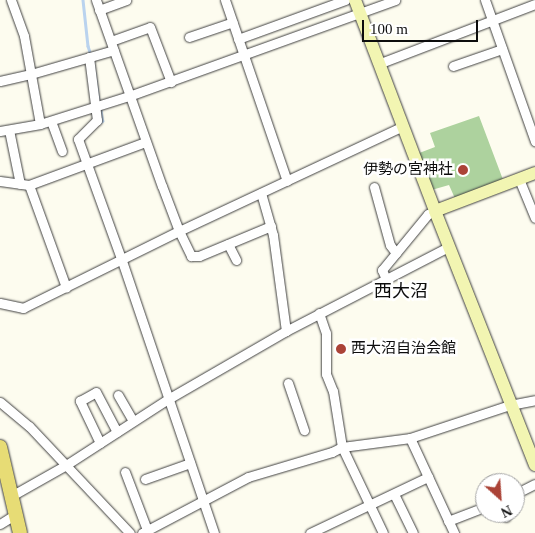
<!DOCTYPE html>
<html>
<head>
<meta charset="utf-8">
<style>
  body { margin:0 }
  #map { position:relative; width:535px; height:533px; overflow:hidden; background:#fdfcef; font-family:"Times New Roman","Noto Sans JP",serif }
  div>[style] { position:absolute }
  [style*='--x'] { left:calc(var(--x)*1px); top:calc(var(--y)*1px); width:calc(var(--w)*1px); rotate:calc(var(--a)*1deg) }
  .forest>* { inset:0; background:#add29e }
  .stream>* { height:2.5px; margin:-1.25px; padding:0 1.25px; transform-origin:1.25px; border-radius:1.25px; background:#bad3ee }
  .roads { filter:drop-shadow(0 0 1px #404040) drop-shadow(0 0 1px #404040) }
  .street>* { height:9px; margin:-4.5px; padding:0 4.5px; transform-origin:4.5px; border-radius:4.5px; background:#fff }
  .secondary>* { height:12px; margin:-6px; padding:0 6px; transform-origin:6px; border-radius:6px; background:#f2f5b2 }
  .primary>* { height:14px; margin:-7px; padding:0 7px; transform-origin:7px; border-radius:7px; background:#e7dc75 }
  .dots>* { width:14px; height:14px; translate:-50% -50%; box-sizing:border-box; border:2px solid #fff; border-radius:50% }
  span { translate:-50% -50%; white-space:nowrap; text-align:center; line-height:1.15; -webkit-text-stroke:5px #fff; paint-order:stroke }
  .poi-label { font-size:15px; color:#0d0d0d }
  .right { translate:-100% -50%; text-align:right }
  .left { translate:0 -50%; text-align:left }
  .quarter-label { font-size:18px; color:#0d0d0d }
  .north { position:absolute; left:475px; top:473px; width:50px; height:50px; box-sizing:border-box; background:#fff; border:1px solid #9e9e9e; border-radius:50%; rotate:154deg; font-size:14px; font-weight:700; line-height:20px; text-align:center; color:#0d0d0d }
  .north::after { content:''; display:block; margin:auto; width:18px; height:22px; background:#ab4337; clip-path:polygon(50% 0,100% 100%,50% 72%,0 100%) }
  .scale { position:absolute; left:362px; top:20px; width:116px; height:22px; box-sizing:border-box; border:2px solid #0d0d0d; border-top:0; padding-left:6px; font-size:15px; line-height:18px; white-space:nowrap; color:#0d0d0d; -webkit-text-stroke:4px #fff; paint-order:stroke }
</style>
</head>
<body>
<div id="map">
  <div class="forest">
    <div style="clip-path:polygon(479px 116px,505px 185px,457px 203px,449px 185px,428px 191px,414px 155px,435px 147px,430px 133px)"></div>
  </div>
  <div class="stream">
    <div style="--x:83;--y:0;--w:46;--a:83.8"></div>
    <div style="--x:88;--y:46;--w:9;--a:72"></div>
    <div style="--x:93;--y:60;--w:42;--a:81.9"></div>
    <div style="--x:99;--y:123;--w:4;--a:-34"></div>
    <div style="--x:102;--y:121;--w:14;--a:-98"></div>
  </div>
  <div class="roads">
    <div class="street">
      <div style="--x:11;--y:0;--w:38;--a:70"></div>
      <div style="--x:24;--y:36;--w:89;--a:79.7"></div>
      <div style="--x:96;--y:0;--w:197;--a:70.5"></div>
      <div style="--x:162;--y:186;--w:48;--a:69.3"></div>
      <div style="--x:179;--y:231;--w:28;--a:64"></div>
      <div style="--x:191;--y:256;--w:8;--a:0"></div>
      <div style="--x:199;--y:256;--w:78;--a:-22.6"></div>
      <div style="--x:225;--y:0;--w:191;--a:71.1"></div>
      <div style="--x:485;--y:0;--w:150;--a:70.5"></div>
      <div style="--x:99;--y:10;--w:29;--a:-20"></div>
      <div style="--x:189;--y:37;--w:46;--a:-18.8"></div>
      <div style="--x:238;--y:39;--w:114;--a:-20"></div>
      <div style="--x:111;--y:41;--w:41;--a:-19.7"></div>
      <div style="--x:150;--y:27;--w:59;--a:69.1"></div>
      <div style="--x:89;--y:57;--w:64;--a:82.8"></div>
      <div style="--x:97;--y:120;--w:27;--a:135"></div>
      <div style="--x:78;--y:139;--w:130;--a:70.2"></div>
      <div style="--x:122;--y:261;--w:287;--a:71.3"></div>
      <div style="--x:378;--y:64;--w:168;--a:-20.9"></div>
      <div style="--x:453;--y:66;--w:52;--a:-19.1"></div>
      <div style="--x:0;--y:81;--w:32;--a:-13"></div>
      <div style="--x:31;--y:74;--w:86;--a:-16.1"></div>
      <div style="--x:51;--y:121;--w:32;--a:70"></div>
      <div style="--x:9;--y:130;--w:55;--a:78.5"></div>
      <div style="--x:0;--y:131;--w:41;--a:-9.9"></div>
      <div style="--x:40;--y:124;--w:93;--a:-17.5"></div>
      <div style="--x:129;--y:96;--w:283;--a:-19.8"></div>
      <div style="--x:519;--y:179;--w:42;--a:67.7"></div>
      <div style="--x:0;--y:181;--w:29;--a:8"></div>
      <div style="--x:29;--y:185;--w:124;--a:-20.3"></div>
      <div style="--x:29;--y:185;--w:109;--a:70.1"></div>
      <div style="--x:374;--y:187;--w:60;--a:74.6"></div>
      <div style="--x:390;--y:245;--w:10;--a:53"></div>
      <div style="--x:261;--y:193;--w:44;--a:74.1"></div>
      <div style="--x:273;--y:235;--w:97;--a:82.3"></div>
      <div style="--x:228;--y:244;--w:18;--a:63"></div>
      <div style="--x:386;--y:279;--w:10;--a:-114"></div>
      <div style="--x:382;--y:270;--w:72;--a:-50.6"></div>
      <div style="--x:428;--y:214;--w:8;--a:-23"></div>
      <div style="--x:0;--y:303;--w:24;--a:12"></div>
      <div style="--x:23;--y:308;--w:174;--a:-26.3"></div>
      <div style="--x:179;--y:231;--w:247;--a:-25.1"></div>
      <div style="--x:319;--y:313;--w:21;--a:71"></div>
      <div style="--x:326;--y:333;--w:41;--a:90"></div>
      <div style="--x:326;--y:374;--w:18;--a:68"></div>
      <div style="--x:333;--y:391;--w:57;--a:80.9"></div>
      <div style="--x:342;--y:447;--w:95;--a:64.5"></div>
      <div style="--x:288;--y:383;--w:50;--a:71.2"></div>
      <div style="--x:118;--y:395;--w:30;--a:60"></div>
      <div style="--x:0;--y:402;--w:38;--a:40"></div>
      <div style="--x:29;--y:426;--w:147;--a:46.7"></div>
      <div style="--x:410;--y:438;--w:105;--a:65.1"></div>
      <div style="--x:100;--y:443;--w:47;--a:-115.5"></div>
      <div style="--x:80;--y:401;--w:18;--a:-29"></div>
      <div style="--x:96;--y:392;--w:45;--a:62.3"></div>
      <div style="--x:125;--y:472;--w:62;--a:69.2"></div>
      <div style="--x:145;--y:479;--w:48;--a:-19.6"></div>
      <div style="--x:394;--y:494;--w:43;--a:64"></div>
      <div style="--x:515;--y:494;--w:22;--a:-27"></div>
      <div style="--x:13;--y:495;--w:61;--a:-29.5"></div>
      <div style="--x:66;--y:465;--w:121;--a:-32.9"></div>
      <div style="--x:168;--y:399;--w:136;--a:-30"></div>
      <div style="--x:286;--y:331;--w:182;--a:-27.4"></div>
      <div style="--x:505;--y:513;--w:4;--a:76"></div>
      <div style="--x:448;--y:521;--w:40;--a:-21"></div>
      <div style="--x:0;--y:524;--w:19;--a:-32"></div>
      <div style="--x:142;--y:533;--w:120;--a:-27.8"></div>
      <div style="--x:248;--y:477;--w:88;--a:-16.6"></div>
      <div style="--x:332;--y:452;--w:11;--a:-27"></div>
      <div style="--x:342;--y:447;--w:69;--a:-7.5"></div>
      <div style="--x:410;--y:438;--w:105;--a:-18.3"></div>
      <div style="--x:510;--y:405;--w:25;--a:-11"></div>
      <div style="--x:310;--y:533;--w:131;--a:-25.4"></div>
    </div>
    <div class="secondary">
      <div style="--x:355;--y:0;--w:226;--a:69.2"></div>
      <div style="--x:435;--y:211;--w:107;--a:-20.8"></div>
      <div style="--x:435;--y:211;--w:273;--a:68.5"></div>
    </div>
    <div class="primary">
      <div style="--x:0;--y:447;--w:88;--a:76.9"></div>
    </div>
  </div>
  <div class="dots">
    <div style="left:463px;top:170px;background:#ab4337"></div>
    <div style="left:341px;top:349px;background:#ab4337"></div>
  </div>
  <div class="poi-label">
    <span class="right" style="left:453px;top:170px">伊勢の宮神社</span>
    <span class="left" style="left:351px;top:349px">西大沼自治会館</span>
  </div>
  <div class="quarter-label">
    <span style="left:401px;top:291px">西大沼</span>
  </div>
  <div class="north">N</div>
  <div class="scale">100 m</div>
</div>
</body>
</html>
